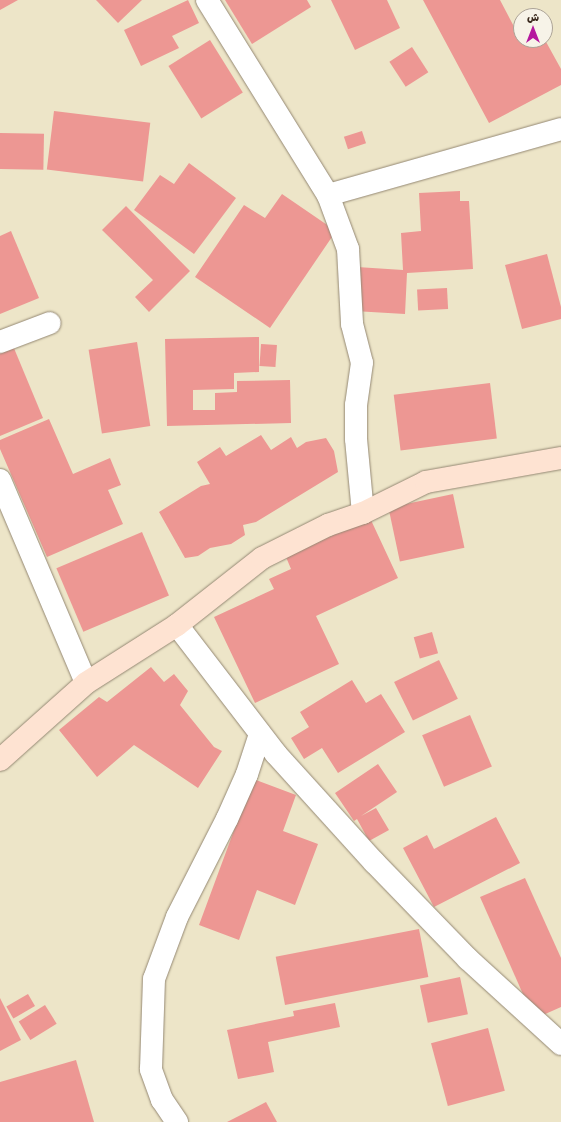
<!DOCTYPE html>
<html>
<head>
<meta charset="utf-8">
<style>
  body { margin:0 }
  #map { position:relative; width:561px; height:1122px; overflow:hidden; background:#ede5c8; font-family:Mali,"Playpen Sans Arabic",sans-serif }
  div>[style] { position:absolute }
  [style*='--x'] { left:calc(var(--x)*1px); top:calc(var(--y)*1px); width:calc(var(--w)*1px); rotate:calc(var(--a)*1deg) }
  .building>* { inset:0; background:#ed9793; transform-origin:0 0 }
  .roads { filter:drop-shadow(0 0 1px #948873) drop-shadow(0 0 1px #948873) }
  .street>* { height:22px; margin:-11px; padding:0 11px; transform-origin:11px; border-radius:11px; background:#fff }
  .secondary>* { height:22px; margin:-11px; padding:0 11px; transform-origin:11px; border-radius:11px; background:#fee3d2 }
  span { translate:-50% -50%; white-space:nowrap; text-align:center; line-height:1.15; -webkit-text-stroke:3px #f7f3e8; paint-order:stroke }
  .north { position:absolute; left:513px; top:8px; width:40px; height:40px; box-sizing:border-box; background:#f7f3e8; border:1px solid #aca397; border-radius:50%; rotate:0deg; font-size:11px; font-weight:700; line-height:16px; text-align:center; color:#3b2a1e }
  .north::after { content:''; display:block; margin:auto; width:14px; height:18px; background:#b5179e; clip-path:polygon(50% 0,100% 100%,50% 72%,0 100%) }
</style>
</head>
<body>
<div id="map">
  <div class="building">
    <div style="clip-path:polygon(0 0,18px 0,0 10px)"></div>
    <div style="clip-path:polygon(96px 0,142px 0,118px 23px)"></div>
    <div style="clip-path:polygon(188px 0,199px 23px,172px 36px,179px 48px,141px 66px,124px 30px)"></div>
    <div style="clip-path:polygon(225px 0,307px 0,311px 7px,252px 44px)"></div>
    <div style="clip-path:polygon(331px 0,387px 0,400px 28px,355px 50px)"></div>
    <div style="clip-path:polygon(423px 0,500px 0,521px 40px,545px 40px,561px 69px,561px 85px,489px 123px)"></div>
    <div style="left:210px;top:40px;width:62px;height:49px;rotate:58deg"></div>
    <div style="left:412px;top:47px;width:30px;height:27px;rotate:57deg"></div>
    <div style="left:54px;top:111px;width:97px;height:59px;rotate:7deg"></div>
    <div style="left:362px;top:131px;width:13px;height:19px;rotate:72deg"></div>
    <div style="left:0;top:133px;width:44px;height:36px;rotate:1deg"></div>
    <div style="clip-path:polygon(189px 163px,236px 198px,194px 254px,134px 210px,160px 175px,174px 184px)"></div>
    <div style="clip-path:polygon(460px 191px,460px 201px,469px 201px,473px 269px,407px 273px,405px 314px,354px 311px,357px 267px,403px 270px,401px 233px,421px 231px,419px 193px)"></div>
    <div style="clip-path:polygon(282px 194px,336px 231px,270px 328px,195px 277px,244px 205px,265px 218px)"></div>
    <div style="clip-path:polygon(126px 206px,190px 271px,149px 312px,135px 297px,153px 280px,102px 230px)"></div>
    <div style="clip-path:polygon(11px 231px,39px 298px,0 314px,0 236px)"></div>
    <div style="clip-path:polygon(547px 254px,561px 307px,561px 319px,522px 329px,505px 265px)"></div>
    <div style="left:447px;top:288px;width:21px;height:30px;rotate:87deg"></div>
    <div style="clip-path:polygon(259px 337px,259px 372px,234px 373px,234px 389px,193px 390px,193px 410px,215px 410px,215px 393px,237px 392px,237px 381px,290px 380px,291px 423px,167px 426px,165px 339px)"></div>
    <div style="clip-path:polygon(11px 341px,43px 418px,0 436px,0 345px)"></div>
    <div style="left:137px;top:342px;width:85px;height:49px;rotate:81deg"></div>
    <div style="left:261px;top:344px;width:16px;height:22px;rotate:4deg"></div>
    <div style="left:490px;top:383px;width:56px;height:97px;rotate:83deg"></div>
    <div style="clip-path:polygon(49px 419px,73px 474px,110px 458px,121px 485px,108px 490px,123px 524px,47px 557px,0 449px,0 440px)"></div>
    <div style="clip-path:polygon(261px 435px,271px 450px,291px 437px,297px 448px,306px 442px,326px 438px,334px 451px,338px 472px,256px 522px,243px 525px,245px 535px,231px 544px,210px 548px,198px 556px,185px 558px,159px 512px,201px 486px,210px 484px,197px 462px,220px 447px,226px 456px)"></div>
    <div style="left:453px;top:494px;width:55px;height:66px;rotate:78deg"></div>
    <div style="clip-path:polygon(370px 518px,398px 578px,316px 616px,339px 664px,255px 703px,214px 617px,274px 589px,269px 579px,291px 569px,286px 557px)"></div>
    <div style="left:142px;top:532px;width:69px;height:93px;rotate:67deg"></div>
    <div style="left:432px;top:632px;width:22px;height:19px;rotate:74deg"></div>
    <div style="left:439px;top:660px;width:43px;height:50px;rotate:64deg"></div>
    <div style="clip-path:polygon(151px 667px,164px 682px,174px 674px,188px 691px,180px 705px,214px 747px,222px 751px,198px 788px,134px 745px,97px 777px,59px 730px,99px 697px,107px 702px)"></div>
    <div style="clip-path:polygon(352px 680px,366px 703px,381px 694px,405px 732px,338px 773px,322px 748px,304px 759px,291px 738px,309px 727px,300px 712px)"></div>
    <div style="left:470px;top:715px;width:56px;height:52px;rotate:67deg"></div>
    <div style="clip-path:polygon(378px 764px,397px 792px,361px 816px,376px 808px,389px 830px,369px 841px,357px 819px,354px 821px,335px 793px)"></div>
    <div style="clip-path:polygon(253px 779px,296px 795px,283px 831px,318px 844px,295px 905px,257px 890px,239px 940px,199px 925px)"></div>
    <div style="clip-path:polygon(496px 817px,520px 863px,434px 907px,403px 848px,427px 835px,434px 849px)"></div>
    <div style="clip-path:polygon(525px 878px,561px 958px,561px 1007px,534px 1019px,480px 897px)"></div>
    <div style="left:419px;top:929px;width:49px;height:146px;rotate:79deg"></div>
    <div style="left:460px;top:977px;width:38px;height:41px;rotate:78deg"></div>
    <div style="left:28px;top:994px;width:14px;height:25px;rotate:60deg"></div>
    <div style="clip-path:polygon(0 998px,21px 1040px,0 1051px)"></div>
    <div style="clip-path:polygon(335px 1003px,340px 1027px,268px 1042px,274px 1072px,238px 1079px,227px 1030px,294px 1016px,293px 1011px)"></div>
    <div style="left:45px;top:1005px;width:22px;height:31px;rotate:58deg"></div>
    <div style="left:488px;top:1028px;width:65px;height:59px;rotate:75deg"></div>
    <div style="clip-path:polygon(76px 1060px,94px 1122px,0 1122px,0 1082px)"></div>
    <div style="clip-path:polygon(266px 1102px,277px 1122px,227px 1122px)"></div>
  </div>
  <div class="roads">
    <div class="street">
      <div style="--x:207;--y:0;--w:229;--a:58.2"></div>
      <div style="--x:328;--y:195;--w:58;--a:69.7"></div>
      <div style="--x:348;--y:249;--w:75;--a:86.9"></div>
      <div style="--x:352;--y:324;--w:40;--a:75.6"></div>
      <div style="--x:362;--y:363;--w:42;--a:98.1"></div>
      <div style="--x:356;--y:405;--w:34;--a:90"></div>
      <div style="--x:356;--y:439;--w:74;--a:84.6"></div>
      <div style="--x:328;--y:195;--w:242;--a:-15.8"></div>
      <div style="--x:0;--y:342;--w:53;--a:-20.8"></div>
      <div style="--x:0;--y:480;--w:220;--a:67"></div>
      <div style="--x:177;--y:625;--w:163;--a:52.5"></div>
      <div style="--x:276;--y:754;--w:146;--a:47.8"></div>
      <div style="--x:374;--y:862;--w:135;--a:45.9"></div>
      <div style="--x:468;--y:959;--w:126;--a:42.4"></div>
      <div style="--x:177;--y:1122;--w:27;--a:-124"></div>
      <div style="--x:162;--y:1100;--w:33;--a:-110"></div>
      <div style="--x:151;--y:1069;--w:90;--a:-88.1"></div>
      <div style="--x:154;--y:979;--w:66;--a:-69.6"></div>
      <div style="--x:177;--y:917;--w:110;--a:-63"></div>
      <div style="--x:227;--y:819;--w:49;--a:-66"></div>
      <div style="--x:247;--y:774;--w:42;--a:-72"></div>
    </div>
    <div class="secondary">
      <div style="--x:0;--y:760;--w:115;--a:-41.8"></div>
      <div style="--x:86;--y:683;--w:108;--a:-32.5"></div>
      <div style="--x:177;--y:625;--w:108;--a:-38.2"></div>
      <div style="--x:262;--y:558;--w:74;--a:-26.6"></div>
      <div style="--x:328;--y:525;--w:37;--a:-19"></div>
      <div style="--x:363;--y:513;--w:70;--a:-26.2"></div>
      <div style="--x:426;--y:482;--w:137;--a:-10.1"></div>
    </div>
  </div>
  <div class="north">ش</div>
</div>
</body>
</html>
